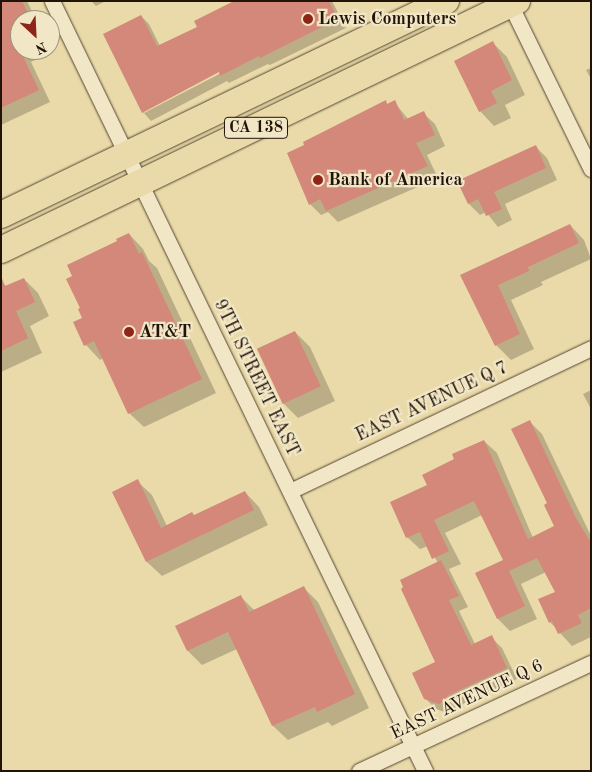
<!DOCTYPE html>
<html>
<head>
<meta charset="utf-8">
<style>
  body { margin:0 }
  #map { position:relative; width:592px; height:772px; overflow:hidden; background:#eadaa9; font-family:"Old Standard TT",serif }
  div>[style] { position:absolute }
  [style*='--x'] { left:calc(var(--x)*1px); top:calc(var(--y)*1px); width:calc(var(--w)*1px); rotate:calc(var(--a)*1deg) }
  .shadow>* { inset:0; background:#0003 }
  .building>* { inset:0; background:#d38879; transform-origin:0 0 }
  .roads { filter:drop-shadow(0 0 1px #544531) drop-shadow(0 0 1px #544531) }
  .street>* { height:15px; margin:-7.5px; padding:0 7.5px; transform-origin:7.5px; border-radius:7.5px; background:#f1e7c7 }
  .highway>* { height:26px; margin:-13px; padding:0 13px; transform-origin:13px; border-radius:13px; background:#eadaa9 }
  .dots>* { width:14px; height:14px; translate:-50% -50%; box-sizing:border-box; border:2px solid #f1e7c7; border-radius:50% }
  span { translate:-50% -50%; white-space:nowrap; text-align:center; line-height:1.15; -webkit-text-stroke:4.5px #f1e7c7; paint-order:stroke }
  .shield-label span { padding:1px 4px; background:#f1e7c7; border:1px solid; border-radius:4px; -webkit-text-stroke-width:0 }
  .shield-label { font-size:16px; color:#221309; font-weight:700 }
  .poi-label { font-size:18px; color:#221309; font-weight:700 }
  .left { translate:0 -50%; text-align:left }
  .street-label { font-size:18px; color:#221309 }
  .frame { position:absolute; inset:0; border:2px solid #221309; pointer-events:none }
  .north { position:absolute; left:10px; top:10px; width:50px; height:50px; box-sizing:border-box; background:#f1e7c7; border:1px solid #9e927b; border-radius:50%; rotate:155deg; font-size:14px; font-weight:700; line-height:20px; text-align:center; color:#221309 }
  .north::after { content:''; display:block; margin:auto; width:18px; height:22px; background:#8f2418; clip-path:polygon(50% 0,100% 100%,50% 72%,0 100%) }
</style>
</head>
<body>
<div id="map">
  <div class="shadow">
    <div style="clip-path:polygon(1px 1px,27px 1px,36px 20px,20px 20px,20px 50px,47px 50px,49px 53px,31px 62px,50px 102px,1px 125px)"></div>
    <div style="clip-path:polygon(91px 1px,106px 1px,96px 6px)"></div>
    <div style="clip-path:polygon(evenodd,234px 1px,332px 1px,346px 28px,270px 65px,268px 64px,229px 83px,227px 81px,151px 121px,143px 112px,141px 16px,149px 24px,160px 46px,199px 27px,234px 1px,224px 68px,225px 71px,144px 113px,144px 110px,224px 68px)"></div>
    <div style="clip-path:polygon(493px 43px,507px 57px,525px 95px,505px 105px,511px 118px,494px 126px,480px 111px)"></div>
    <div style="clip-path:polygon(591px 68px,591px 79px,586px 70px)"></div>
    <div style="clip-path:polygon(385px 102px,388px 105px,394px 102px,409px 120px,423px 113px,435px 124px,445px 146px,427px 155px,438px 178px,338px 222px,328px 212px,321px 215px,310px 204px)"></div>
    <div style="clip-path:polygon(535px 146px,547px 158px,557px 180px,505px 204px,512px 220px,498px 227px,486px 212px,480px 215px,469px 204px,459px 182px)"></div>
    <div style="clip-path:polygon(570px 225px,584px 240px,591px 259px,541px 282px,543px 285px,511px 300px,534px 349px,511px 360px,496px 345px,462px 276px)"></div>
    <div style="clip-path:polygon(129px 234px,143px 249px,149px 261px,157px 268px,216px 393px,144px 427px,129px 413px,103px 358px,100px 360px,86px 345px,75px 323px,83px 319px,119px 242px)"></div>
    <div style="clip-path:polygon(24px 279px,38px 293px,49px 316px,30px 326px,42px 353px,1px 372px,1px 281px,7px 287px)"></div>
    <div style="clip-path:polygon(295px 332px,310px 347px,335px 401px,298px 418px,284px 404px,259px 349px)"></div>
    <div style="clip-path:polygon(591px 390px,591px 409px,583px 394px)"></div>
    <div style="clip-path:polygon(529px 421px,542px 434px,591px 536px,591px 637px,572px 646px,550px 622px,556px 592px,546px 572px,521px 584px,537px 619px,510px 631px,498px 619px,505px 560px,482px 515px,445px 533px,461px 564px,449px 569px,468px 607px,459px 611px,475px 644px,491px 637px,502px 648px,517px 679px,457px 707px,458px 711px,450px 714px,436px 709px,425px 698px,437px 662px,438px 563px,428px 546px,420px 549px,407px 537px,429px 486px,456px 460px,484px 441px,497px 453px,533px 538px,556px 527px)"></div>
    <div style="clip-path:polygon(137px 481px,152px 495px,167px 526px,194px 516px,245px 492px,259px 507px,268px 525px,162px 576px,147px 562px,114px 492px)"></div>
    <div style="clip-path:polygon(303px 587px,318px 602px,369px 708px,332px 726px,328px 722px,288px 740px,273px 726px,237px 649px,202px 665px,188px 651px,177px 626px,240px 596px,255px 611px)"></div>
  </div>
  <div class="building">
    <div style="clip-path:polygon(1px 1px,22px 1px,31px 20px,20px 20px,20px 50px,39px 90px,1px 108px)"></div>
    <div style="clip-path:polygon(234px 1px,329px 1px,338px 19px,260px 58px,259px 56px,220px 76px,219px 72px,142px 113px,103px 34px,141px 15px,157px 46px,197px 27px,194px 21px)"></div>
    <div style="clip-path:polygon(493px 41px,512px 80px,491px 91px,497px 103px,479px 112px,454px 61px)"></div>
    <div style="clip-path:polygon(386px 100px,387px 104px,395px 100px,404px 120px,424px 111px,435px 135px,416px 143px,428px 166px,326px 211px,320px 199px,309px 205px,287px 153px,304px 145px,303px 142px)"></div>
    <div style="clip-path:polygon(536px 145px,546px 168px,494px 192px,502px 209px,486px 216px,478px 199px,468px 204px,457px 181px)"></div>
    <div style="clip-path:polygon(570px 224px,579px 243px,528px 267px,529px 271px,498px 285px,520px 334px,495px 346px,460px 275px)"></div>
    <div style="clip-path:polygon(129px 233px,139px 254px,142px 252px,202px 379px,128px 414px,94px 341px,84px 346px,73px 322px,82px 318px,78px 309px,80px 308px,66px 279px,72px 276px,67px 265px,117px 241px,116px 239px)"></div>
    <div style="clip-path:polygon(1px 276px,5px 286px,24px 278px,35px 302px,16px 311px,28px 338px,1px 351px)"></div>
    <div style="left:295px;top:331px;width:61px;height:42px;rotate:65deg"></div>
    <div style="clip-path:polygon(530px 420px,576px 518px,591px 543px,591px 608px,578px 615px,582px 623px,558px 634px,552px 621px,549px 623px,538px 599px,555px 592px,537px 558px,509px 571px,525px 606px,497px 619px,475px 573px,503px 560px,474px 501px,434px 520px,449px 551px,432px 559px,420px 532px,406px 538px,390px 502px,427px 485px,422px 475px,454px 459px,452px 454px,484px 440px,528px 539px,554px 526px,544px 505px,547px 503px,511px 429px)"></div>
    <div style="clip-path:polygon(138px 479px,161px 528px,192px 512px,194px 515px,245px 491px,254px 510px,146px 562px,112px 492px)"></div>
    <div style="clip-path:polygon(441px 560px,459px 596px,449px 600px,471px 645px,492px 635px,507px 668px,447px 696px,448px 700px,439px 704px,424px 699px,412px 673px,435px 662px,401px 589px,403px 587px,400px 580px)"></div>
    <div style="clip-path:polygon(304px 586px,355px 694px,317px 712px,315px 707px,272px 726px,228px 632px,187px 651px,175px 626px,241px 595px,249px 612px)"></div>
  </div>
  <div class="roads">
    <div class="street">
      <div style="--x:52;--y:1;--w:856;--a:64.15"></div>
      <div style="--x:510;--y:4;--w:184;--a:63.9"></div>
      <div style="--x:290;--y:491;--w:333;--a:-25.4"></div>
      <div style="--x:359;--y:771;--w:256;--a:-25"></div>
    </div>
    <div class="highway">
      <div style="--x:1;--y:215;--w:494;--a:-25.7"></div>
      <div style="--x:1;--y:250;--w:573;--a:-25.76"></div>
    </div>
  </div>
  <div class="dots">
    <div style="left:308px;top:19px;background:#8f2418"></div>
    <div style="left:318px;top:180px;background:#8f2418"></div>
    <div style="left:129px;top:332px;background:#8f2418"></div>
  </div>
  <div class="shield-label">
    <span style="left:256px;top:128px">CA 138</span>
  </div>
  <div class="poi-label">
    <span class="left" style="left:318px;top:19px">Lewis Computers</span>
    <span class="left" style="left:328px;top:180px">Bank of America</span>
    <span class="left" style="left:139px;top:332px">AT&amp;T</span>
  </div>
  <div class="street-label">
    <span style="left:256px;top:378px;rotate:64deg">9TH STREET EAST</span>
    <span style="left:432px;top:402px;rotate:-25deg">EAST AVENUE Q 7</span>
    <span style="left:467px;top:700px;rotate:-25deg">EAST AVENUE Q 6</span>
  </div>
  <div class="frame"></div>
  <div class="north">N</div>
</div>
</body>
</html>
